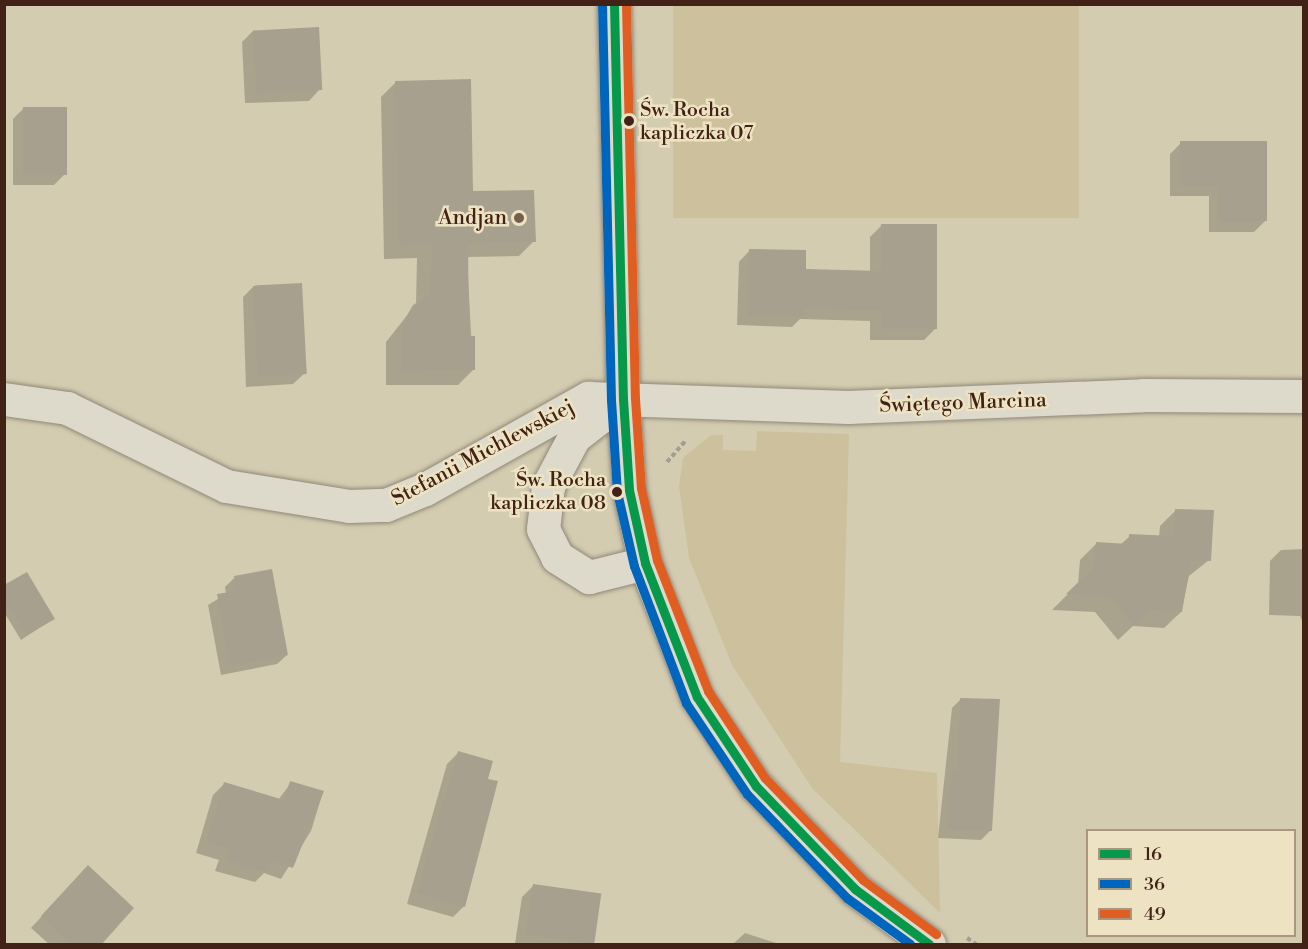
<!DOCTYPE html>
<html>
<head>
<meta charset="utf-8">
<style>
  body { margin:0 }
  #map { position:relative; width:1308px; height:949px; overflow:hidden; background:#d4ccb1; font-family:"Libre Bodoni",serif }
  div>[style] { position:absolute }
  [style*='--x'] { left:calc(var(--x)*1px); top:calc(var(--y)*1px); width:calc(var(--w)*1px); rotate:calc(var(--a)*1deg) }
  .green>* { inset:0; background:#cdc09c; transform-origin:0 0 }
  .shadow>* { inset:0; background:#0003 }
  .building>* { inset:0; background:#a8a08e; transform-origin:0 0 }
  .path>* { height:4px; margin-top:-2px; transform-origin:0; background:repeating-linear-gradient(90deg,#a49c92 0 4.5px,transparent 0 7.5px) }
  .roads { filter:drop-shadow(0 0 2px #918878) drop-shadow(0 0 2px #918878) }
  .minor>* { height:33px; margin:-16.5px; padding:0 16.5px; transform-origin:16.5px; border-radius:16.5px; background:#dddacc }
  .bus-1>* { height:9px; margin:-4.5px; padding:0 4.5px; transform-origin:4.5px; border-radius:4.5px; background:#07994b }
  .bus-2>* { height:9px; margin:-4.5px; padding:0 4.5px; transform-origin:4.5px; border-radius:4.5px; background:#0065bd }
  .bus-3>* { height:9px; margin:-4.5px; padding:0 4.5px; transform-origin:4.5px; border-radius:4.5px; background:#e05e21 }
  .dots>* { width:16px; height:16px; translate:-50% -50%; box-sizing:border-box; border:3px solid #ede3c3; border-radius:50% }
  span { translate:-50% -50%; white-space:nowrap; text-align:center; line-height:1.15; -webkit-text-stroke:5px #ede3c3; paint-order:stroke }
  .bus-label { font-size:20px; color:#422216 }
  .left { translate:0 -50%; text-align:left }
  .right { translate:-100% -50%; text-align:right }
  .poi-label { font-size:21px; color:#422216 }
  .street-label { font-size:21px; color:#422216 }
  .frame { position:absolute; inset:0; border:6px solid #422216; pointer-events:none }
  .legend { position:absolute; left:1086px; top:829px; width:210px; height:108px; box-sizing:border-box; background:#ede3c3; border:2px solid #a9967e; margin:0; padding:8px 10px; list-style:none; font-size:18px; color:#422216 }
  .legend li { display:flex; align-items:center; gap:12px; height:30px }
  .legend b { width:30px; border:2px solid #a9967e }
</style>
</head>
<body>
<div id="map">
  <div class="green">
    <div style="left:673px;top:5px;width:406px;height:213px"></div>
    <div style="clip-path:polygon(757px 431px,849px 434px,840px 762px,937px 773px,940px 913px,812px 788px,732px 665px,689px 558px,679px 486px,683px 458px,711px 435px,723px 435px,723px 450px,756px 451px)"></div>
  </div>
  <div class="shadow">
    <div style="clip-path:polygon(253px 31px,320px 89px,309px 101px,245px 103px,242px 42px)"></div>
    <div style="clip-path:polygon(396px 82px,472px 193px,534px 241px,519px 256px,467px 257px,473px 370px,458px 385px,386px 385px,386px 342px,416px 304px,417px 258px,384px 259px,381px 97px)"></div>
    <div style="clip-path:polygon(24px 108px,65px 174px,54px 185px,13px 185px,13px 119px)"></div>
    <div style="clip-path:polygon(1181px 143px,1265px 221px,1254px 232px,1209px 232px,1209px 196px,1170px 196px,1170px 154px)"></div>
    <div style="clip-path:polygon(881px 226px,935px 329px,924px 340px,870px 340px,870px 321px,800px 319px,792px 327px,737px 325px,739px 262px,750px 250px,805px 270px,870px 272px,870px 237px)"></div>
    <div style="clip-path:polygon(254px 286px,305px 373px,293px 384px,246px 387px,243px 297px)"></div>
    <div style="clip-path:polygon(1176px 510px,1209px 560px,1189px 576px,1181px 612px,1164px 628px,1133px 626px,1118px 640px,1095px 612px,1052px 610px,1078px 584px,1080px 560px,1096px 544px,1120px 545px,1130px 536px,1159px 537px,1160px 526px)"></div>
    <div style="clip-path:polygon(1304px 549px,1304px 626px,1300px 616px,1269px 615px,1270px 561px,1281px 550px)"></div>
    <div style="clip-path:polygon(235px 577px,287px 655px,277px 664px,221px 675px,208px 605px,226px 594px,225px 587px)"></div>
    <div style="clip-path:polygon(4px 587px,53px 619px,21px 640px,4px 612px)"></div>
    <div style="clip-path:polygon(961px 699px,990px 831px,981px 840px,938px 838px,952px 708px)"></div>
    <div style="clip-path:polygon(458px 753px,464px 906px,453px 917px,407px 904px,447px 764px)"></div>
    <div style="clip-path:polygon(291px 783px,323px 792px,311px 831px,281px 879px,264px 873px,255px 882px,215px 871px,219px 860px,196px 853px,213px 795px,224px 784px,278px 800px)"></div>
    <div style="clip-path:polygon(77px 878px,99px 944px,49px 944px,31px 928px)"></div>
    <div style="clip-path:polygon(533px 886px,592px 943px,515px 944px,522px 897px)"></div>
    <div style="clip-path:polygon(745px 933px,779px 944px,733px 944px)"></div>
  </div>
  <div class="building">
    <div style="left:319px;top:27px;width:63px;height:66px;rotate:87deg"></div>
    <div style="clip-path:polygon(471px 79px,473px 191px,534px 190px,536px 242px,468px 243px,469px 336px,475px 336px,475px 370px,401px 371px,401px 326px,413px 305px,430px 295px,432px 244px,399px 245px,395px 81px)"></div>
    <div style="left:23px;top:107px;width:44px;height:68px"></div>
    <div style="clip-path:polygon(1180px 141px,1267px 141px,1267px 221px,1219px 222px,1219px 186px,1180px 186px)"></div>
    <div style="clip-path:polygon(881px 224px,937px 224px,937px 329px,881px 329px,881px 310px,805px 308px,805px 316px,748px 315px,749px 249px,806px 250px,806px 269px,881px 271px)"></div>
    <div style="left:302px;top:283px;width:91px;height:49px;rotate:87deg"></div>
    <div style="clip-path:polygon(1175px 509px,1214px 510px,1211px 561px,1191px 560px,1182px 612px,1150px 610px,1134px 626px,1111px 597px,1066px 594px,1094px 567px,1096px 542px,1129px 544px,1129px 534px,1174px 536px)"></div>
    <div style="clip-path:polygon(272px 569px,288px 655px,230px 667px,217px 594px,236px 591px,234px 576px)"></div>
    <div style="clip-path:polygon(27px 572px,55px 619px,27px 635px,4px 598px,4px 585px)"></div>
    <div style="clip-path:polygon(960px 698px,1000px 699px,992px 831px,947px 829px,950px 770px,957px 770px)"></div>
    <div style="clip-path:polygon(458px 751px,493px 761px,488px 779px,498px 781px,465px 907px,417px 893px)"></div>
    <div style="clip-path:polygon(290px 781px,324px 791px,293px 868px,271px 861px,267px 872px,226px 860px,229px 849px,206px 842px,224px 782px,284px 800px)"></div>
    <div style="clip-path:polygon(88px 865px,134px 908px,101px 945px,72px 945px,41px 916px)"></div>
    <div style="left:533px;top:884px;width:69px;height:51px;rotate:8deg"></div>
  </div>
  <div class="path">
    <div style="--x:667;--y:462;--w:28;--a:-49"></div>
    <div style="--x:967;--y:938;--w:11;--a:34"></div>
  </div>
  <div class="roads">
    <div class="minor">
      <div style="--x:614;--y:4;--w:395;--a:88.7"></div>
      <div style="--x:623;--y:399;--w:91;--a:86.2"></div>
      <div style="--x:629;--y:490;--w:75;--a:77.6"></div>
      <div style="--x:645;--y:563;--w:144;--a:68.8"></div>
      <div style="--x:697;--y:697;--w:107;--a:56.5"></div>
      <div style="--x:756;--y:786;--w:143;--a:46.1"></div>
      <div style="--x:855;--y:889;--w:92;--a:36.6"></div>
      <div style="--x:4;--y:399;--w:64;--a:8.1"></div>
      <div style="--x:67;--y:408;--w:177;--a:26.1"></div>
      <div style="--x:226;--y:486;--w:125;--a:9.2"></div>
      <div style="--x:349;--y:506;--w:37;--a:-2"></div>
      <div style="--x:386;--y:505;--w:42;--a:-22.3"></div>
      <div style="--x:425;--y:489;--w:187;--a:-29.2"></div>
      <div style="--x:588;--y:398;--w:260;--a:2"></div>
      <div style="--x:848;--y:407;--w:295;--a:-2.3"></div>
      <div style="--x:1143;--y:395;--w:161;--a:0.4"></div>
      <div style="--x:623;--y:399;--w:62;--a:142.2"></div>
      <div style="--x:574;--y:437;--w:55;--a:118"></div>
      <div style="--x:548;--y:486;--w:43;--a:96.6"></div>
      <div style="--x:543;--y:529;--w:31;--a:63"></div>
      <div style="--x:557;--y:557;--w:38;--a:32"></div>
      <div style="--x:589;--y:577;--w:58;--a:-14"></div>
    </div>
  </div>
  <div class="bus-1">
    <div style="--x:614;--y:4;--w:395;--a:88.7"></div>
    <div style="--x:623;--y:399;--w:91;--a:86.2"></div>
    <div style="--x:629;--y:490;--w:75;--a:77.6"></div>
    <div style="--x:645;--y:563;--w:144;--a:68.8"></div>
    <div style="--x:697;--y:697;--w:107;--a:56.5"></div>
    <div style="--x:756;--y:786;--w:143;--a:46.1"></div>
    <div style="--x:855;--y:889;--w:92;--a:36.6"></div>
  </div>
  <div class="bus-2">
    <div style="--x:602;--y:4;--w:396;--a:88.7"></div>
    <div style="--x:611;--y:400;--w:92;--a:86.3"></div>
    <div style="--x:617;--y:492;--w:76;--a:77.1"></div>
    <div style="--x:634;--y:566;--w:147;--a:69.2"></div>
    <div style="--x:686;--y:703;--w:110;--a:56.2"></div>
    <div style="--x:747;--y:794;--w:144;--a:46.1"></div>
    <div style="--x:847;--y:898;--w:78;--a:36.1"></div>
  </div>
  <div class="bus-3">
    <div style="--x:626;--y:4;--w:394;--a:88.7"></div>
    <div style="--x:635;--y:398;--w:90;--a:86.2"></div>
    <div style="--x:641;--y:488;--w:74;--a:77.5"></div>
    <div style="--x:657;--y:560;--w:141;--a:68.7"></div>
    <div style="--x:708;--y:691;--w:104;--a:56.8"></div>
    <div style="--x:765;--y:778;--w:141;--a:46.1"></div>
    <div style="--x:863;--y:880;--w:91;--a:36.5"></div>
  </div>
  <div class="dots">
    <div style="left:629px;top:121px;background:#422216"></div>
    <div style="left:519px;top:218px;background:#755e4c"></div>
    <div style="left:617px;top:492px;background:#422216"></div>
  </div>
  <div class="bus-label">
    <span class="left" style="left:640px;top:122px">Św. Rocha<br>kapliczka 07</span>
    <span class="right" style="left:606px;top:492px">Św. Rocha<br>kapliczka 08</span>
  </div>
  <div class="poi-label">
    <span class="right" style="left:507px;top:218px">Andjan</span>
  </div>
  <div class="street-label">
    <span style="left:963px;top:403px;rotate:-2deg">Świętego Marcina</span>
    <span style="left:483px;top:453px;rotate:-28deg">Stefanii Michlewskiej</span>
  </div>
  <div class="frame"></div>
  <ul class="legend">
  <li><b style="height:8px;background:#07994b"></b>16</li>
  <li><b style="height:8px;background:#0065bd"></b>36</li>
  <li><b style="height:8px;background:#e05e21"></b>49</li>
  </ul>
</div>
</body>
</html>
